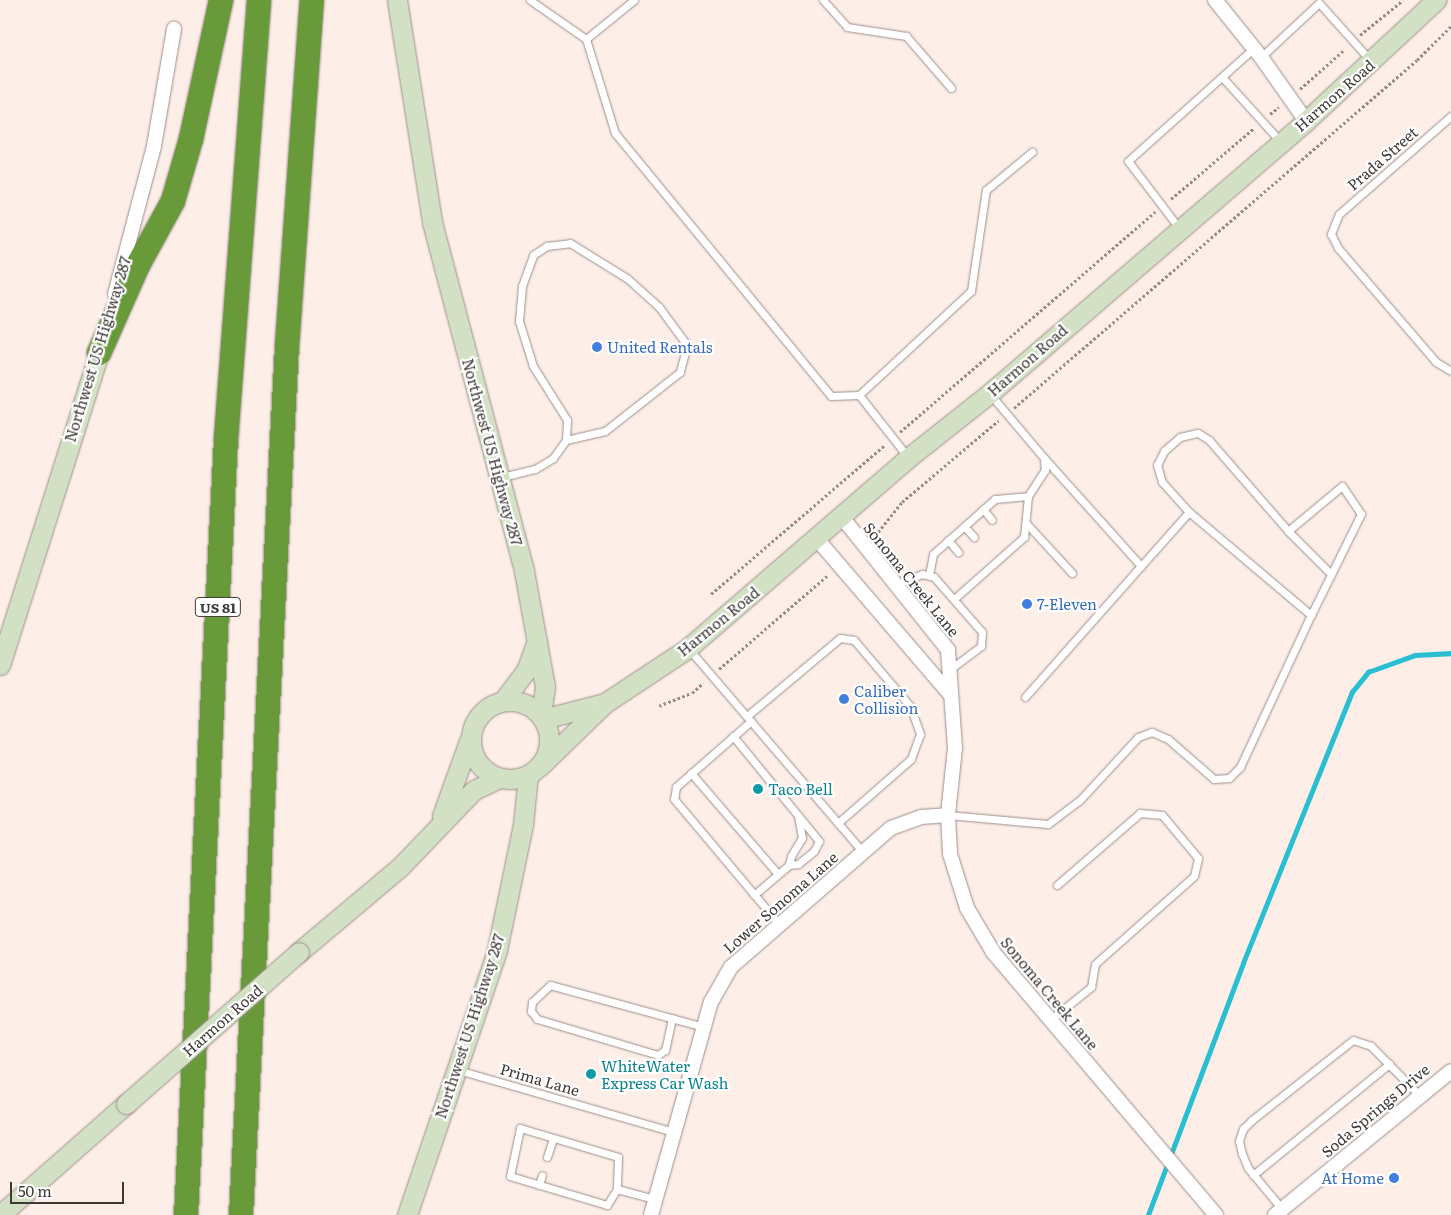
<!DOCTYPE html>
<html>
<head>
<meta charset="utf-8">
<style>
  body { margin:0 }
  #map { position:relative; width:1451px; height:1215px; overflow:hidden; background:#fdeee8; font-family:Literata,serif }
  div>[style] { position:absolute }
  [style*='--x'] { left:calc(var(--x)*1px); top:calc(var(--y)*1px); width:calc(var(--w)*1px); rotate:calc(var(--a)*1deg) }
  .stream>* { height:4.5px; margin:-2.25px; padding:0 2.25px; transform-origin:2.25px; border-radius:2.25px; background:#28bfd1 }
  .path>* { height:2.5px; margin-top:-1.25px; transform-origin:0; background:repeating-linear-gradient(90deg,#958c87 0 2.5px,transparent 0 5px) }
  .roads { filter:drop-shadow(0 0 1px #9c8f8a) drop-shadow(0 0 1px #9c8f8a) }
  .lane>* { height:7px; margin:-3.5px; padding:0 3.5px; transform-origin:3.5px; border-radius:3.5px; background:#fff }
  .street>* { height:14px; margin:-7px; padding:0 7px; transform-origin:7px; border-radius:7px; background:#fff }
  .secondary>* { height:19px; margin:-9.5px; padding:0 9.5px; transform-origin:9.5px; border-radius:9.5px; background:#d2e1c4 }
  .secondary>.ring { margin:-9.5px; padding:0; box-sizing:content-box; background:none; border:19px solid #d2e1c4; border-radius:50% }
  .highway>* { height:24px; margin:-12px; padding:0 12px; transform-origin:12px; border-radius:12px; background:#689a3a }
  .bridges { filter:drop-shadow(0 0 1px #9c8f8a) drop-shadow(0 0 1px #9c8f8a) }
  .secondary-bridge>* { height:19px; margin:-9.5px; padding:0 9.5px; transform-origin:9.5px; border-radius:9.5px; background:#d2e1c4 }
  .dots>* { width:14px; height:14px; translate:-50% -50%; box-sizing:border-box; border:2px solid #fff; border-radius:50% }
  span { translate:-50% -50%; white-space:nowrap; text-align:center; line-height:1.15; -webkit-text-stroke:4.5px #fff; paint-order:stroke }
  .shield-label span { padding:1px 4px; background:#fff; border:1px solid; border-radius:4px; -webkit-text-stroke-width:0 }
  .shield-label { font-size:14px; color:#3f3a37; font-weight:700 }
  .street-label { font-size:15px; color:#3f3a37 }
  .shop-label { font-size:15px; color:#366cbe }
  .left { translate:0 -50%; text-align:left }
  .right { translate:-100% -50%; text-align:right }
  .culture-label { font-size:15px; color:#0d838f }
  .scale { position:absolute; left:10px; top:1182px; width:114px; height:22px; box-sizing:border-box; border:2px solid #3f3a37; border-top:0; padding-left:6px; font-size:15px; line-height:18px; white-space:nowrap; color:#3f3a37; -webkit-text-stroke:4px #fff; paint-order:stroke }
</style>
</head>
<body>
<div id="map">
  <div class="stream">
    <div style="--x:1148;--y:1215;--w:269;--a:-69.3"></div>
    <div style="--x:1243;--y:963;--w:292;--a:-68.1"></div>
    <div style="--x:1352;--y:692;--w:26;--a:-51"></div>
    <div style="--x:1368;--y:672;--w:50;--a:-19.9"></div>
    <div style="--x:1415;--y:655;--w:36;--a:-3"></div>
  </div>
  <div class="path">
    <div style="--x:1360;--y:35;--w:55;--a:-39.1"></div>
    <div style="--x:1300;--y:89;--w:60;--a:-41.6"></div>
    <div style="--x:1270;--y:114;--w:11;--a:-38"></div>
    <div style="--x:1171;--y:199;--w:109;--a:-40.5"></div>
    <div style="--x:1014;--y:408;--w:532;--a:-40.81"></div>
    <div style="--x:1417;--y:60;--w:48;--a:-45"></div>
    <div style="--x:900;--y:432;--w:337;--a:-40.8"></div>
    <div style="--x:875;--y:536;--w:43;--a:-51.5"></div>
    <div style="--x:902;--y:502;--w:126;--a:-40.2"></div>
    <div style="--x:711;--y:594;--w:229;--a:-40.6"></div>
    <div style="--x:719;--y:669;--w:144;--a:-40.8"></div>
    <div style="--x:659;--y:706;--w:35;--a:-22"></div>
    <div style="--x:692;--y:693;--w:15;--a:-42"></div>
  </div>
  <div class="roads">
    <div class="lane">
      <div style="--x:530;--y:0;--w:68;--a:34.9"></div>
      <div style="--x:634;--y:0;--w:62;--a:140.9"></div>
      <div style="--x:586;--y:39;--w:98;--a:72.9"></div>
      <div style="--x:615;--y:133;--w:340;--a:50.6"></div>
      <div style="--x:831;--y:396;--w:28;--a:-2"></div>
      <div style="--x:859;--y:395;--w:79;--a:51.7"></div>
      <div style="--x:823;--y:0;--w:36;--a:48"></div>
      <div style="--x:847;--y:27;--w:60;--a:8.7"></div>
      <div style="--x:906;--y:36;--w:69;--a:49.1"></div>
      <div style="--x:1261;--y:57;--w:79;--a:-43"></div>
      <div style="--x:1319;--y:3;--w:76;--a:48.2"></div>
      <div style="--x:1222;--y:77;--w:86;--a:47.8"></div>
      <div style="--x:1451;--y:116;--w:149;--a:138.8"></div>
      <div style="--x:1339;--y:214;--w:22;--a:112"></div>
      <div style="--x:1331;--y:234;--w:16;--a:63"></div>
      <div style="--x:1338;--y:248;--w:150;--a:49.3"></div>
      <div style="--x:1436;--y:362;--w:17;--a:31"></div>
      <div style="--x:1179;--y:228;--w:84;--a:-127.3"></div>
      <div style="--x:1128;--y:161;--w:169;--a:-41.9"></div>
      <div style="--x:859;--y:395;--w:153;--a:-42.9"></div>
      <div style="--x:971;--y:291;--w:102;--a:-81.6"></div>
      <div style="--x:986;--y:190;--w:60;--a:-39.6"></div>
      <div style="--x:502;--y:477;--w:34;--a:-14"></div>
      <div style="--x:535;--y:469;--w:21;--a:-31"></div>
      <div style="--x:553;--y:458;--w:22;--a:-54"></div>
      <div style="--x:566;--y:440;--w:20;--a:-87"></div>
      <div style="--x:567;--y:420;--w:64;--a:-122.2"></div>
      <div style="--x:533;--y:366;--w:47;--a:-107.3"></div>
      <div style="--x:519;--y:321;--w:35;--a:-85"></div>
      <div style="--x:522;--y:286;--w:33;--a:-70"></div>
      <div style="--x:533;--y:255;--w:17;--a:-33"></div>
      <div style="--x:547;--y:246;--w:23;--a:-7"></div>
      <div style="--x:570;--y:243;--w:68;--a:31.8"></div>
      <div style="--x:628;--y:279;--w:42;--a:42.1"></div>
      <div style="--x:659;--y:307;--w:47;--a:53.6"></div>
      <div style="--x:687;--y:345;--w:28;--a:105"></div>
      <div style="--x:680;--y:372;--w:95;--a:141.8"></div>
      <div style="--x:605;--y:431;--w:40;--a:167"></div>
      <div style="--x:983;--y:509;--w:14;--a:51"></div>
      <div style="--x:1189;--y:512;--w:40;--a:-132"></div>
      <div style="--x:1162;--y:482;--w:18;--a:-106"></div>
      <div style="--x:1157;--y:465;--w:16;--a:-63"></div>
      <div style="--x:1164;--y:451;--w:21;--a:-41"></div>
      <div style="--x:1180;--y:437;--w:18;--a:-13"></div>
      <div style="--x:1198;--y:433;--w:13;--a:32"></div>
      <div style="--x:1209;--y:440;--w:121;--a:49"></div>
      <div style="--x:1026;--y:523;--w:68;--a:47.4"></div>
      <div style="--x:964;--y:526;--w:15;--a:48"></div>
      <div style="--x:948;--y:540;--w:16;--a:50"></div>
      <div style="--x:1141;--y:566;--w:72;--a:-48.4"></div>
      <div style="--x:1189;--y:512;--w:160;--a:40.2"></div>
      <div style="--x:1311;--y:615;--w:113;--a:-63.7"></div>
      <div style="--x:1361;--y:514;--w:34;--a:-124"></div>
      <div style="--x:1342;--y:486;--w:70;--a:140.2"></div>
      <div style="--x:1288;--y:531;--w:61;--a:45"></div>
      <div style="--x:929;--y:575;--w:21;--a:-79"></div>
      <div style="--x:933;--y:554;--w:83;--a:-41.6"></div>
      <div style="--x:995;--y:499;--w:33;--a:-5"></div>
      <div style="--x:895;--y:584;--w:29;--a:-20"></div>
      <div style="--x:922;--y:574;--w:12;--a:14"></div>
      <div style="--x:934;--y:577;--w:73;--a:48.9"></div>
      <div style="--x:982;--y:632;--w:14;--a:94"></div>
      <div style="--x:981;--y:646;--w:39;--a:143"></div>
      <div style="--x:954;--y:599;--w:94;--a:-41.5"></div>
      <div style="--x:1024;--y:537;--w:41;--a:-84.4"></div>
      <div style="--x:1028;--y:496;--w:31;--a:-57"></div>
      <div style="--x:1045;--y:470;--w:12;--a:-95"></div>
      <div style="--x:1044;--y:458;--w:84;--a:-130.2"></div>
      <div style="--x:688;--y:648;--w:269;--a:49.4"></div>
      <div style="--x:1025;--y:697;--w:175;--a:-48.5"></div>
      <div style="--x:1141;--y:566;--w:145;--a:-131.9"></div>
      <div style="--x:747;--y:716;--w:121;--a:-40"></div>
      <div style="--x:840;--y:638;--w:14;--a:8"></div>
      <div style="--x:854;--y:640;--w:87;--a:49.7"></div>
      <div style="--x:910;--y:706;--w:30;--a:70"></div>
      <div style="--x:920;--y:734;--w:27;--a:110"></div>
      <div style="--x:911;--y:759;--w:97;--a:138.8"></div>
      <div style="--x:751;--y:721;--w:100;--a:138.7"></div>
      <div style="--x:676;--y:787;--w:12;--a:99"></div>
      <div style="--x:674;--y:799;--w:163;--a:50"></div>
      <div style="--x:733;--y:736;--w:136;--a:50.7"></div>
      <div style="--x:819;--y:841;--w:11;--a:117"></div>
      <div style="--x:814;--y:851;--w:21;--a:141"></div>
      <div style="--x:798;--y:864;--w:9;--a:174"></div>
      <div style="--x:789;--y:865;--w:46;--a:139.4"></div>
      <div style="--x:691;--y:773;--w:133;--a:49.3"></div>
      <div style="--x:948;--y:815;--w:100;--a:5.1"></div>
      <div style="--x:1048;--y:824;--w:39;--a:-37"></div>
      <div style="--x:1079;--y:801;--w:87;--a:-47.3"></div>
      <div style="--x:1138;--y:737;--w:15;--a:-20"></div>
      <div style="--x:1152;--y:732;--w:17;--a:24"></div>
      <div style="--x:1168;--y:739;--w:61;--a:41"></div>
      <div style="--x:1214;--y:779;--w:15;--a:-4"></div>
      <div style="--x:1229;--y:778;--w:16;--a:-45"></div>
      <div style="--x:1240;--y:767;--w:168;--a:-65"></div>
      <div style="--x:789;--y:865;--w:9;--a:-77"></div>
      <div style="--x:791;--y:856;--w:21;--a:-59"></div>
      <div style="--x:802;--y:838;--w:23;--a:-100"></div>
      <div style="--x:672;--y:1018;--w:33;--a:102"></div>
      <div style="--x:665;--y:1050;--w:9;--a:144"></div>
      <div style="--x:658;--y:1055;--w:126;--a:-163.4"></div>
      <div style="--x:537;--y:1019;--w:10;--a:-127"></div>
      <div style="--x:531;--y:1011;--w:9;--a:-84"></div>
      <div style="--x:532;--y:1002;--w:25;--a:-43"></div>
      <div style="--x:550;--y:985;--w:160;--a:15.3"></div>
      <div style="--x:1050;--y:1020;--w:53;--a:-38.8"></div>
      <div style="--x:1091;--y:987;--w:23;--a:-80"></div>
      <div style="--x:1095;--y:964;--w:132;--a:-41.6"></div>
      <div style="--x:1194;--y:876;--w:18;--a:-77"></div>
      <div style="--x:1198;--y:858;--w:56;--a:-129.9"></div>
      <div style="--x:1162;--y:815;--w:22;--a:-175"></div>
      <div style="--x:1140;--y:813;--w:110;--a:139.1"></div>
      <div style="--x:458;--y:1070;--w:225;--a:16"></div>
      <div style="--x:547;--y:1157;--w:19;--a:-72"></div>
      <div style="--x:1253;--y:1175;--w:176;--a:-39.2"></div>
      <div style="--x:539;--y:1185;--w:10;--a:-73"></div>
      <div style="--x:617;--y:1189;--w:19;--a:122"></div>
      <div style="--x:607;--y:1205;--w:101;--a:-163.4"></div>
      <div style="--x:510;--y:1176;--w:49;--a:-78.2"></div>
      <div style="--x:520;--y:1128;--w:102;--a:16.5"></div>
      <div style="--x:618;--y:1157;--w:32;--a:92"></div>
      <div style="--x:617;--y:1189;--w:39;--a:15"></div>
      <div style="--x:1282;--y:1209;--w:53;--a:-129.7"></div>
      <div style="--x:1248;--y:1168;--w:15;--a:-113"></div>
      <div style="--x:1242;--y:1154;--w:13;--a:-103"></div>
      <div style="--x:1239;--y:1141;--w:13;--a:-72"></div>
      <div style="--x:1243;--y:1129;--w:13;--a:-45"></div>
      <div style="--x:1252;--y:1120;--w:129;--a:-38.4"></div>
      <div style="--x:1353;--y:1040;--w:19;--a:18"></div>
      <div style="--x:1371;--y:1046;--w:69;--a:45.6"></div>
    </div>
    <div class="street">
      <div style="--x:1215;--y:0;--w:73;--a:51.1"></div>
      <div style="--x:1261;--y:57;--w:78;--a:54.9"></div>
      <div style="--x:115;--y:294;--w:153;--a:-75.2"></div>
      <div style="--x:154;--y:146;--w:119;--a:-80.3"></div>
      <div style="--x:842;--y:517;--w:170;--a:51.4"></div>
      <div style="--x:948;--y:650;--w:98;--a:85.9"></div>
      <div style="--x:955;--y:748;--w:67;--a:96"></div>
      <div style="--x:948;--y:815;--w:39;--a:87"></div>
      <div style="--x:950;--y:854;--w:57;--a:72.5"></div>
      <div style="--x:967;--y:908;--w:51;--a:59.4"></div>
      <div style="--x:993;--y:952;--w:345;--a:49.7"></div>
      <div style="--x:817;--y:539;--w:204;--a:49.4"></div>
      <div style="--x:651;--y:1215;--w:221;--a:-74.3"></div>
      <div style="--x:711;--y:1002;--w:40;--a:-60.3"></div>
      <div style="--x:731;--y:967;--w:212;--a:-41"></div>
      <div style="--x:891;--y:828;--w:32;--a:-20"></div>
      <div style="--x:921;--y:817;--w:27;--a:-4"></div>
      <div style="--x:1275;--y:1215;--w:227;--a:-39.3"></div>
    </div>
    <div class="secondary">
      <div style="--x:397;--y:0;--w:225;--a:81"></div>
      <div style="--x:432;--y:222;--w:361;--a:75.2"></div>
      <div style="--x:524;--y:571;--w:118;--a:79.7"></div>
      <div style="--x:545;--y:687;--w:29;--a:98"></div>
      <div style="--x:0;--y:665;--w:327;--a:-72.4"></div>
      <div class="ring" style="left:471px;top:701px;width:59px;height:59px"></div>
      <div style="--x:503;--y:701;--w:38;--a:-53"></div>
      <div style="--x:526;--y:671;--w:32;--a:-70"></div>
      <div style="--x:543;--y:719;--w:64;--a:-14.5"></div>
      <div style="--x:539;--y:767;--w:92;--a:-44.1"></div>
      <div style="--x:605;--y:703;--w:100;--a:-33.5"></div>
      <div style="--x:688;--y:648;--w:291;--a:-40.8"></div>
      <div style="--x:908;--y:458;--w:105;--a:-38.4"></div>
      <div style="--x:990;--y:393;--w:417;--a:-40.7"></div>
      <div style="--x:1306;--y:121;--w:178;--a:-42.9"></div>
      <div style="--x:442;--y:816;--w:80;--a:-70.2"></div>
      <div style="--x:299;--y:952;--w:133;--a:-40.1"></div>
      <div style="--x:401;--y:866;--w:105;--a:-46.2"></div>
      <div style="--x:474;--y:790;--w:29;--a:-25"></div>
      <div style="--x:0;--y:1215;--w:168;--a:-41.4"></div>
      <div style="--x:407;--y:1215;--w:280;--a:-71.2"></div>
      <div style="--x:497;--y:950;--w:128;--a:-78.3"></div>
      <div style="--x:523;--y:825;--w:50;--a:-84.3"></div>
    </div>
    <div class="highway">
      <div style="--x:99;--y:353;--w:96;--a:-66.1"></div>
      <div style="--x:138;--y:265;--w:73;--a:-61.3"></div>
      <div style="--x:173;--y:201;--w:65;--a:-73.8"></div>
      <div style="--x:191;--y:139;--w:142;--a:-77.8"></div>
      <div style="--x:186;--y:1215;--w:777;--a:-87.05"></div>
      <div style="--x:226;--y:439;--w:440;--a:-85.7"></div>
      <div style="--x:241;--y:1215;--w:870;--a:-86.97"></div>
      <div style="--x:287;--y:346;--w:347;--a:-85.9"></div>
    </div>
  </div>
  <div class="bridges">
    <div class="secondary-bridge">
      <div style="--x:126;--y:1104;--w:230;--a:-41.3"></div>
    </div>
  </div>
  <div class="dots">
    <div style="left:597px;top:347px;background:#3f7fe0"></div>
    <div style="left:1027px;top:604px;background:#3f7fe0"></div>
    <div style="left:844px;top:699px;background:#3f7fe0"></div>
    <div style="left:758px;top:789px;background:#0f9aa8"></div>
    <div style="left:591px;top:1074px;background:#0f9aa8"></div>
    <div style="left:1394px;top:1178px;background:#3f7fe0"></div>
  </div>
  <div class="shield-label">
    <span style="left:218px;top:607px">US 81</span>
  </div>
  <div class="street-label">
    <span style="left:1334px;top:95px;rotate:-41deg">Harmon Road</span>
    <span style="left:1382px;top:158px;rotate:-41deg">Prada Street</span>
    <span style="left:97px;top:349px;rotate:-73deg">Northwest US Highway 287</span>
    <span style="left:1027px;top:360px;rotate:-41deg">Harmon Road</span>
    <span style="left:493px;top:452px;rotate:75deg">Northwest US Highway 287</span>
    <span style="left:912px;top:579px;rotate:51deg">Sonoma Creek Lane</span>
    <span style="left:718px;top:621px;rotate:-39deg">Harmon Road</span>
    <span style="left:780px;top:902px;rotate:-41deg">Lower Sonoma Lane</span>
    <span style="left:1050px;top:993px;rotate:50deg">Sonoma Creek Lane</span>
    <span style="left:222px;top:1020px;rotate:-41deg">Harmon Road</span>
    <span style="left:469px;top:1026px;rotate:-72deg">Northwest US Highway 287</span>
    <span style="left:540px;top:1079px;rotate:16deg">Prima Lane</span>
    <span style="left:1375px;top:1110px;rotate:-40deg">Soda Springs Drive</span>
  </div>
  <div class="shop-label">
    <span class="left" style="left:607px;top:347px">United Rentals</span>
    <span class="left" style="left:1037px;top:604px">7-Eleven</span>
    <span class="left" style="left:854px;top:699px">Caliber<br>Collision</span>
    <span class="right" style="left:1384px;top:1178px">At Home</span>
  </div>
  <div class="culture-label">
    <span class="left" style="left:768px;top:789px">Taco Bell</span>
    <span class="left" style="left:601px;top:1074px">WhiteWater<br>Express Car Wash</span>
  </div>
  <div class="scale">50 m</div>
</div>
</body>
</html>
